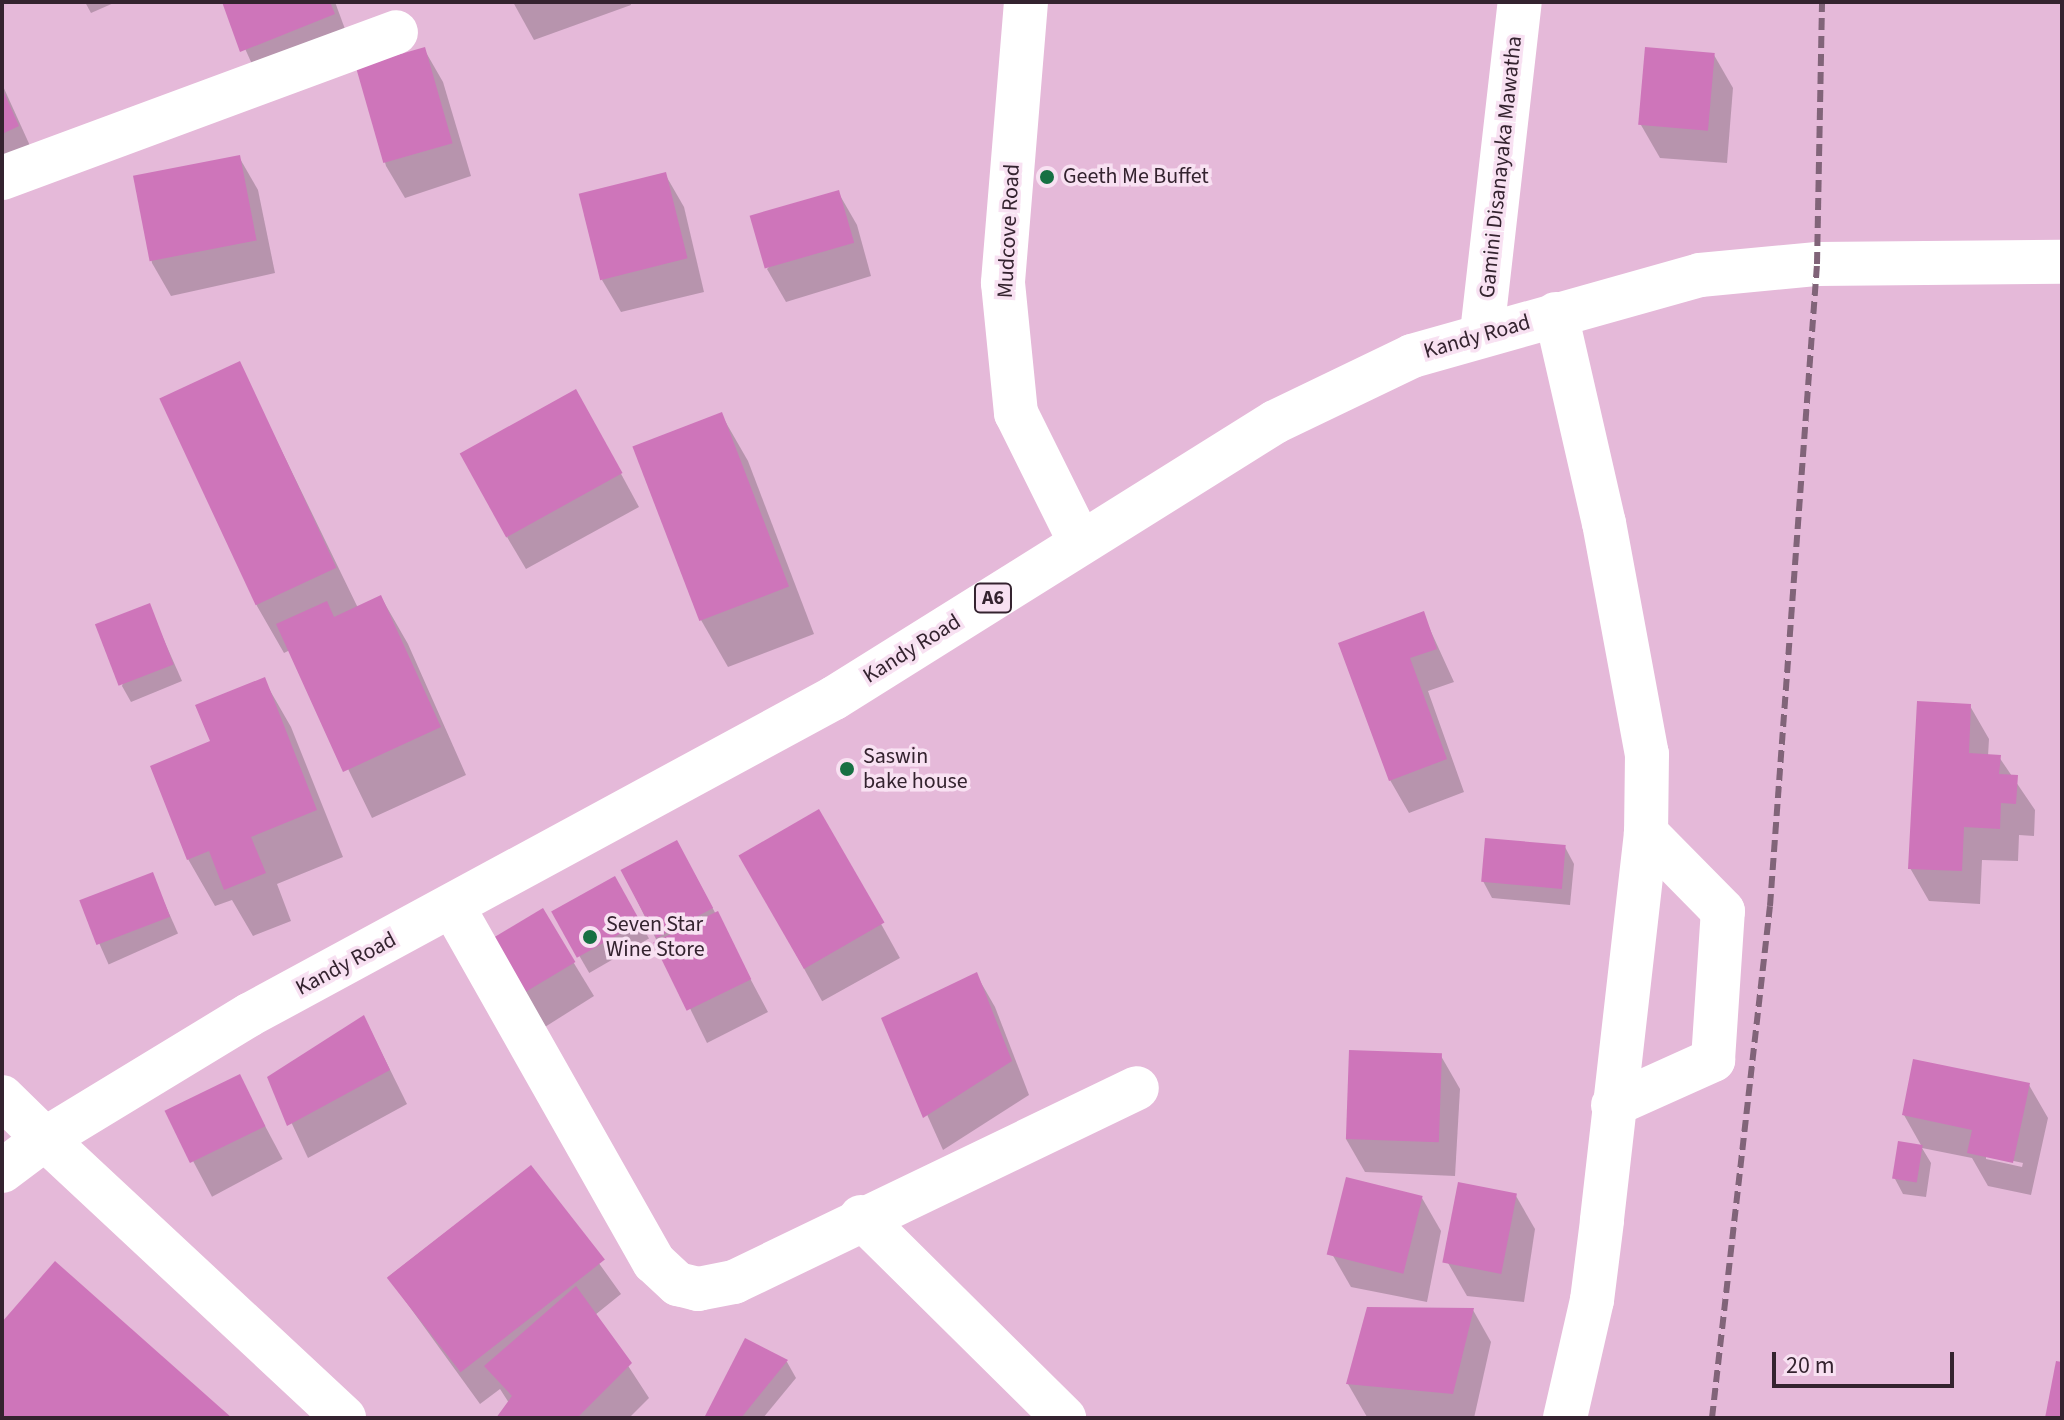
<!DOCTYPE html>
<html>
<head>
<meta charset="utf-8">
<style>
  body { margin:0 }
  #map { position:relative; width:2064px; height:1420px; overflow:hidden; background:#e5b9d9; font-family:"Source Sans 3",sans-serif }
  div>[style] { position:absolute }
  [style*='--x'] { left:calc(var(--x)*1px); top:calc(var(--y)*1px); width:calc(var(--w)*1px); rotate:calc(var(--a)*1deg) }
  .shadow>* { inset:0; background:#0003; transform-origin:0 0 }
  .building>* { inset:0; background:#ce75ba; transform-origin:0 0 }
  .minor>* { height:44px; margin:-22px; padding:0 22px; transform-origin:22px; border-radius:22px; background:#fff }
  .tertiary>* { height:44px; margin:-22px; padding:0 22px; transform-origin:22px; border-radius:22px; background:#fff }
  .trunk>* { height:44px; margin:-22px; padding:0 22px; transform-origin:22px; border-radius:22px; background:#fff }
  .rail>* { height:6px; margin-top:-3px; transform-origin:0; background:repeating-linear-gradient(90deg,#816479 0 12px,transparent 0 18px) }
  .dots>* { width:22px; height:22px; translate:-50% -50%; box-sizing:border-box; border:4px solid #f8e1f2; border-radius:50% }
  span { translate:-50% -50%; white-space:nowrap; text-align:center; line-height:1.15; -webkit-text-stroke:7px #f8e1f2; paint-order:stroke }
  .shield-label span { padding:2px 6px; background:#f8e1f2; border:2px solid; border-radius:6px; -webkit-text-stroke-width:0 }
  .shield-label { font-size:20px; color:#34232f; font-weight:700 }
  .street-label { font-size:22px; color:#34232f }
  .poi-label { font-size:22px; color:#34232f }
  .left { translate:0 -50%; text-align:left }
  .frame { position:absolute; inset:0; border:4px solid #34232f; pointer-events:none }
  .scale { position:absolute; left:1772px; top:1352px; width:182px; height:36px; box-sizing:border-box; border:4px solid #34232f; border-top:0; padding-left:10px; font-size:24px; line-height:28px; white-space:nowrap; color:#34232f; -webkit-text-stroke:6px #f8e1f2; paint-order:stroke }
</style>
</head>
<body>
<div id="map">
  <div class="shadow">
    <div style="clip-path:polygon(85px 2px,116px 2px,91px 13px)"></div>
    <div style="clip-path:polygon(224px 2px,335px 2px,352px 48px,261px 84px)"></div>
    <div style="clip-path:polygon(513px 2px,630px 2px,631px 5px,534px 40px)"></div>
    <div style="clip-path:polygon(424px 49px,443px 82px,471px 176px,405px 198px,386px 166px,359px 67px)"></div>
    <div style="clip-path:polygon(1714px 55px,1733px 88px,1727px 163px,1660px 158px,1641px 125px)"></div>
    <div style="clip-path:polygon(2px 84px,36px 159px,2px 175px)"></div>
    <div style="clip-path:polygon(239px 157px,258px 190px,275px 273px,171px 296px,152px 263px,135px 180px)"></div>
    <div style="clip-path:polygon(665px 174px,684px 207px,704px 292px,621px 312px,602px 280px)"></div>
    <div style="clip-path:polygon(838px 192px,857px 225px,871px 276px,786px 302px,767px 269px)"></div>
    <div style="clip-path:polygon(239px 363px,358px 608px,381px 597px,408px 644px,466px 775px,372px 818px,290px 650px,284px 653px,257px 606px,161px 399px)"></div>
    <div style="clip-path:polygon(721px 414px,748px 461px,814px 634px,728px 667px,701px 620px)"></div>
    <div style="clip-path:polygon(594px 424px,639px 507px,526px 569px,507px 537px)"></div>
    <div style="clip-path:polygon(149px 606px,182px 681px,131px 702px,122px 686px)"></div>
    <div style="clip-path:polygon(1423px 614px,1454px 682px,1428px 691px,1464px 792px,1409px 813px,1390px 780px,1341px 644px)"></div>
    <div style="clip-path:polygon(264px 680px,291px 727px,343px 857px,277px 884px,291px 921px,253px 936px,232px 900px,215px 906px,188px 859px,212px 742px)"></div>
    <div style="clip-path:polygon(1970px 706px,1989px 739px,1988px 756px,1999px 757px,2035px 810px,2034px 836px,2019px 835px,2018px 861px,1982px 860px,1980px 904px,1929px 901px,1910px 868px)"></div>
    <div style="left:819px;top:812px;width:167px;height:89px;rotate:61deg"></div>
    <div style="clip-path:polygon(1565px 847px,1574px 864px,1570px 905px,1492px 898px,1483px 881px)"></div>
    <div style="clip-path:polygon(623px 872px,695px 875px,768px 1012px,707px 1043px)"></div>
    <div style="left:152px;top:875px;width:64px;height:76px;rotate:66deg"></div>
    <div style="left:614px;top:878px;width:70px;height:69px;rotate:60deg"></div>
    <div style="clip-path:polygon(542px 911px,594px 996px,537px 1032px,504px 980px)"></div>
    <div style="clip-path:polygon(976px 974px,995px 1007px,1029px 1095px,943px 1150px,884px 1019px)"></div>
    <div style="clip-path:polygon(364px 1017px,407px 1104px,308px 1158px,270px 1077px)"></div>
    <div style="clip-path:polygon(1441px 1056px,1460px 1089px,1455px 1176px,1365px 1172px,1346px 1139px)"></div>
    <div style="left:239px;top:1077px;width:93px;height:80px;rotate:62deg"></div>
    <div style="clip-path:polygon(evenodd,2029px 1085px,2048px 1118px,2031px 1195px,1988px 1186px,1972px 1158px,1922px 1148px,1931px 1163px,1926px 1197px,1903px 1194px,1894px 1177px,1922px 1147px,1904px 1115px,2029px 1085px,1986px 1155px,2023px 1163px,2022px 1167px,1986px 1159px,1986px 1155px)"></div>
    <div style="clip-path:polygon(530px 1167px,621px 1294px,595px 1315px,649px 1398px,629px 1418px,499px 1418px,509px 1403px,500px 1389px,480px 1404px,388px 1277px)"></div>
    <div style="clip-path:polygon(1516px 1196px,1535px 1229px,1524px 1302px,1467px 1296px,1448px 1263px)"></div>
    <div style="clip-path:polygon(1422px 1198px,1441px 1231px,1427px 1302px,1351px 1287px,1332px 1254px)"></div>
    <div style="clip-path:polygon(1473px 1310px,1491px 1342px,1474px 1418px,1367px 1417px,1348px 1384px)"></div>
    <div style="clip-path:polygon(746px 1341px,787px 1362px,796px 1378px,763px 1418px,705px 1418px)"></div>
  </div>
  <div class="building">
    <div style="clip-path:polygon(222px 2px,330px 2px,335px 14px,240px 52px)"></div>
    <div style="left:425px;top:47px;width:100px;height:72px;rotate:74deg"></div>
    <div style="left:1645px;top:47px;width:70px;height:78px;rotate:5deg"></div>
    <div style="clip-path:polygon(2px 88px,19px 126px,2px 134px)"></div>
    <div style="left:240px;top:155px;width:87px;height:109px;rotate:79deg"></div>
    <div style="left:666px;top:172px;width:89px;height:90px;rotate:76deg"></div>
    <div style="left:839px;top:190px;width:55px;height:93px;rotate:74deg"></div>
    <div style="left:240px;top:361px;width:228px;height:89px;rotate:65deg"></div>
    <div style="left:576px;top:389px;width:96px;height:133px;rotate:61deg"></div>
    <div style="left:722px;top:412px;width:187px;height:96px;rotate:69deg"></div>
    <div style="clip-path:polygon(381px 595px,441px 727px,343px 772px,276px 624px,327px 601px,334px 617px)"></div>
    <div style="left:150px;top:603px;width:66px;height:59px;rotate:69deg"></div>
    <div style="clip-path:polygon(1424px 611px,1437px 649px,1410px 658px,1447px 759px,1389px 781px,1338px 643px)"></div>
    <div style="clip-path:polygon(265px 677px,317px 810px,251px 837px,266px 873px,224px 890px,209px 851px,187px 860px,150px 766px,210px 741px,195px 705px)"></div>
    <div style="clip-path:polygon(1917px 701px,1971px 704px,1969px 753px,2001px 755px,1999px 774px,2018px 775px,2016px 804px,2001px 803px,2000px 829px,1964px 827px,1962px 871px,1908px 869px)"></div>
    <div style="left:819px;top:809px;width:131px;height:93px;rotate:60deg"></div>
    <div style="left:1485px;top:838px;width:81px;height:44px;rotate:5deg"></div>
    <div style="left:677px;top:840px;width:77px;height:64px;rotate:62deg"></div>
    <div style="left:153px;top:872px;width:48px;height:79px;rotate:69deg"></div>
    <div style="left:615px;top:876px;width:53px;height:73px;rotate:61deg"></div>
    <div style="left:543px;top:908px;width:63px;height:72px;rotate:59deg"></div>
    <div style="left:718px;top:911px;width:76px;height:72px;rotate:64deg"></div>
    <div style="clip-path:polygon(977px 972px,1012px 1061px,923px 1118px,881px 1018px)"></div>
    <div style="clip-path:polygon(364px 1015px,390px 1070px,287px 1126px,267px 1077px)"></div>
    <div style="left:1349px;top:1050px;width:93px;height:89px;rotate:2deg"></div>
    <div style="clip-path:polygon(1913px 1059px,2030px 1083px,2013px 1163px,1967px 1153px,1972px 1130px,1902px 1115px)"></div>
    <div style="left:240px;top:1074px;width:58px;height:84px;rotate:64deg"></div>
    <div style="left:1898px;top:1141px;width:25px;height:38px;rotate:9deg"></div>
    <div style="left:531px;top:1165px;width:120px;height:183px;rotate:52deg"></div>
    <div style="left:1346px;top:1177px;width:79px;height:80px;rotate:14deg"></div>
    <div style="left:1458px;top:1182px;width:60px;height:82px;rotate:11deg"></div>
    <div style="clip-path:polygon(55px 1261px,232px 1418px,2px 1418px,2px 1322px)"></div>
    <div style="clip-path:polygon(576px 1286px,632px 1363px,577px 1418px,496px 1418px,512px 1396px,484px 1366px)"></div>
    <div style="clip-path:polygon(1367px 1307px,1474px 1308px,1453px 1394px,1346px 1384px)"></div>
    <div style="clip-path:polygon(745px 1338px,788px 1360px,741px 1418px,704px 1418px)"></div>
    <div style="clip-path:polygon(2056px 1361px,2062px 1362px,2062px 1418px,2045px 1418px)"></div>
  </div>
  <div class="minor">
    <div style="--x:2;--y:178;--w:420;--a:-20.3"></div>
    <div style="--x:1556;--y:314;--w:214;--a:77.1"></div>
    <div style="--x:1604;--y:523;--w:235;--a:79.5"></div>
    <div style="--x:1647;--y:754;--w:79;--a:90.7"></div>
    <div style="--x:1646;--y:833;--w:390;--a:96.5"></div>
    <div style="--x:1602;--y:1221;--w:80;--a:97.2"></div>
    <div style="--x:1592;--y:1300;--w:121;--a:102.9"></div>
    <div style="--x:1482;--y:333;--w:333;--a:-83.5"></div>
    <div style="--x:453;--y:907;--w:408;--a:60.5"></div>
    <div style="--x:654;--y:1262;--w:33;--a:43"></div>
    <div style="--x:678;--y:1284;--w:21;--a:14"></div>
    <div style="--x:698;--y:1289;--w:37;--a:-11"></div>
    <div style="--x:734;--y:1282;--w:447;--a:-25.7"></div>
    <div style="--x:1613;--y:1105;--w:110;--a:-24.2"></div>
    <div style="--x:1713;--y:1060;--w:149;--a:-86.2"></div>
    <div style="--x:1723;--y:911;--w:110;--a:-134.6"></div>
    <div style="--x:45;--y:1139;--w:409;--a:43"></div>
    <div style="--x:861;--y:1217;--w:286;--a:44.7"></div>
  </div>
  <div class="tertiary">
    <div style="--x:1026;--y:2;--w:282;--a:94.7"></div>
    <div style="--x:1003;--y:283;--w:131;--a:84.3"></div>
    <div style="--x:1016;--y:413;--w:144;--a:63.6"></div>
    <div style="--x:2;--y:1097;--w:60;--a:44.3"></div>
  </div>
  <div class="trunk">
    <div style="--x:2;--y:1171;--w:54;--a:-36.7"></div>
    <div style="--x:45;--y:1139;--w:239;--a:-31.3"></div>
    <div style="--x:249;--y:1015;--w:665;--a:-28.45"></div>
    <div style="--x:834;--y:698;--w:520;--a:-32.04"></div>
    <div style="--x:1275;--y:422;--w:152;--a:-25.7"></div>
    <div style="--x:1412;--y:356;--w:299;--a:-15.7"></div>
    <div style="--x:1700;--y:275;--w:118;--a:-5.4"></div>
    <div style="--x:1817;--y:264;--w:245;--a:-0.5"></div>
  </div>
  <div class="rail">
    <div style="--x:1712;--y:1418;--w:515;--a:-83.54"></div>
    <div style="--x:1770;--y:906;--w:644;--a:-85.81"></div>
    <div style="--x:1817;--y:264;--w:262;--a:-88.9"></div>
  </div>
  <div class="dots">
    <div style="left:1047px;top:177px;background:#177043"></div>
    <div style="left:847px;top:769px;background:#177043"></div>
    <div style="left:590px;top:937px;background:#177043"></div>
  </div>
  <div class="shield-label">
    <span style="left:993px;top:598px">A6</span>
  </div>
  <div class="street-label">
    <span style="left:1501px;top:167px;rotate:-84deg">Gamini Disanayaka Mawatha</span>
    <span style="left:1009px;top:231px;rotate:-87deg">Mudcove Road</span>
    <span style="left:1477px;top:337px;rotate:-16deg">Kandy Road</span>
    <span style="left:912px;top:649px;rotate:-32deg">Kandy Road</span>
    <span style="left:346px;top:964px;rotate:-28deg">Kandy Road</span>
  </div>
  <div class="poi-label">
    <span class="left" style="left:1063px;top:177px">Geeth Me Buffet</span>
    <span class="left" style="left:863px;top:769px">Saswin<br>bake house</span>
    <span class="left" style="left:606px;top:937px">Seven Star<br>Wine Store</span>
  </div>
  <div class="frame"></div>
  <div class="scale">20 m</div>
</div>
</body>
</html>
